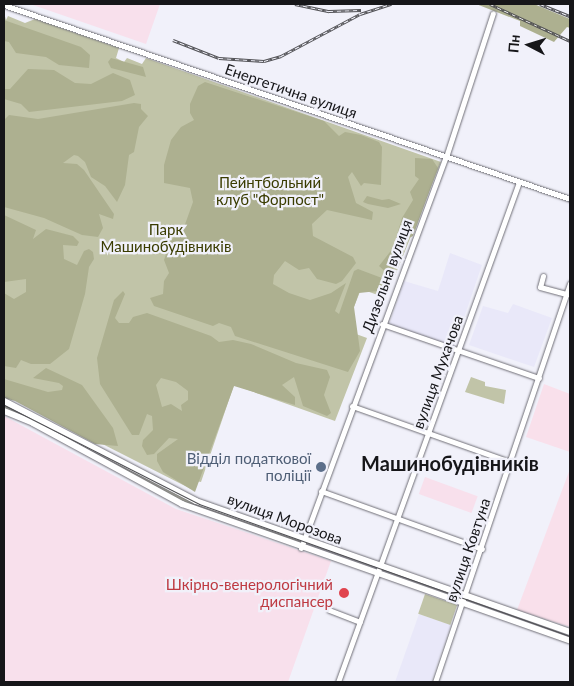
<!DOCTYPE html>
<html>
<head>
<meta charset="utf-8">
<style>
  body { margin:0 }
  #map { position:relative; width:574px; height:686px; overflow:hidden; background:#f1f1fa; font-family:Lato,sans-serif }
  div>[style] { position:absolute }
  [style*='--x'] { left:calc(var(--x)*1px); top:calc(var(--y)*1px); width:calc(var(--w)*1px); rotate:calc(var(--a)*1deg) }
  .commercial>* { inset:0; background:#f9e0eb }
  .industrial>* { inset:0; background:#f8e0ec; transform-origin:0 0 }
  .built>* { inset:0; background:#e9e8f9 }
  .green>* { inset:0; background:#c1c4a8; transform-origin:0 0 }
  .forest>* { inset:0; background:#adb090 }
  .roads { filter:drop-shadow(0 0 1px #6f6e76) drop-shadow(0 0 1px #6f6e76) }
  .minor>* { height:5px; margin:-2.5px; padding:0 2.5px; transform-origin:2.5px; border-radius:2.5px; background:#fff }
  .major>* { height:6px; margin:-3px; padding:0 3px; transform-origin:3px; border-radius:3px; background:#fff }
  .tram>* { height:1px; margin:-0.5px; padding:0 0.5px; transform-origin:0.5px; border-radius:0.5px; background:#505054 }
  .rail>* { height:3px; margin-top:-1.5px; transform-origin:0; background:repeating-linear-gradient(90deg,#f1f1fa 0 4px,#505054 0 8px); box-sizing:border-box; border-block:1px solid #505054 }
  .dots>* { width:14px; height:14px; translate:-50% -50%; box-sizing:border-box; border:2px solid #f1f1fa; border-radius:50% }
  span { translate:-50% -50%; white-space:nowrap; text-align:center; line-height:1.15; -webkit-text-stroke:4.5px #f1f1fa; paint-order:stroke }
  .street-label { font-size:15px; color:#161619 }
  .park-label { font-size:15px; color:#3a3c01 }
  .service-label { font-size:15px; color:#4e5e75 }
  .right { translate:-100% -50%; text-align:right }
  .health-label { font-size:15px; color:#be3a42 }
  .district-label { font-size:20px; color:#161619; font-weight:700 }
  .frame { position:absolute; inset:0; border:5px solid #161619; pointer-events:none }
  .north { position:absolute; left:504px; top:20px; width:50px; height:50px; -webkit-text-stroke:4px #f1f1fa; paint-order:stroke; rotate:275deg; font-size:14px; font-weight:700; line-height:20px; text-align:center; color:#161619 }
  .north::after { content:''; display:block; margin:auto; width:18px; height:22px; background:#161619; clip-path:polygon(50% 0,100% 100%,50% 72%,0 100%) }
</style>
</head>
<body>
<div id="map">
  <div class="commercial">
    <div style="clip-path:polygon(544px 384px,570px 394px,570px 452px,526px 437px)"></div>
    <div style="clip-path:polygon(570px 469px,570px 627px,517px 610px)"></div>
  </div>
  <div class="industrial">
    <div style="clip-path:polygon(30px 4px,160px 4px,146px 44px)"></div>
    <div style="clip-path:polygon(4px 416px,176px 509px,331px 561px,288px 682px,4px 682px)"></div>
    <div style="left:425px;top:477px;width:56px;height:18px;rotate:20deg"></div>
  </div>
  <div class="built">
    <div style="clip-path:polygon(450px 253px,482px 265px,454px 347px,389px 325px,404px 281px,438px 291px)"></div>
    <div style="clip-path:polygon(513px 304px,552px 318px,534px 367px,469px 345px,483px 306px,508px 313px)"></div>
    <div style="clip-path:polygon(419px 614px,451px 625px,431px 682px,395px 682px)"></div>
  </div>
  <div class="green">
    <div style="clip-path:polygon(4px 13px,6px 20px,8px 16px,25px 23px,35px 19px,119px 48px,116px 58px,124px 62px,127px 58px,142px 64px,146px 58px,441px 162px,386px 298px,361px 289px,345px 330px,367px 338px,335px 421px,234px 385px,201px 482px,196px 481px,191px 489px,4px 394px)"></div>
    <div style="clip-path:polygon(471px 377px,485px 382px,485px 386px,506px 390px,504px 404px,465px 392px)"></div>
    <div style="clip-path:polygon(4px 404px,172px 492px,302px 540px,300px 545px,182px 503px,4px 409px)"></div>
    <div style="left:425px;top:594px;width:34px;height:21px;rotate:19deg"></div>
  </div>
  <div class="forest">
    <div style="clip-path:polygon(476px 4px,534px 4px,570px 19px,570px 28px,567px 27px,554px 42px,520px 26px,520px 21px)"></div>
    <div style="clip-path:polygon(4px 20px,81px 47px,90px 55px,89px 68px,59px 65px,46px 57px,16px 53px,9px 42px,4px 41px)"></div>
    <div style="clip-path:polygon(111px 58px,143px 67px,146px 77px,111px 68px,108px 62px)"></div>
    <div style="clip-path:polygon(28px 69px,54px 70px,75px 83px,91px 84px,113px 73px,130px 80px,135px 95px,122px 101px,29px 112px,21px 104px,4px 99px,4px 89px,10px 89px)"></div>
    <div style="clip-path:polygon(205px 82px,324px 121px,339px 136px,345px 132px,361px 135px,379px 142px,382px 147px,381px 185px,364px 183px,361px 186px,352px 172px,348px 177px,356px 203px,373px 212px,372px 220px,327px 210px,312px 224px,313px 236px,353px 257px,356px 263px,342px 281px,336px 284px,317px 279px,309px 268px,299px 270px,285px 261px,274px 275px,273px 284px,289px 293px,310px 300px,331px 293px,346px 283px,335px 311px,339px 314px,354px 271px,358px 269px,382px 278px,387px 290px,359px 293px,354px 307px,360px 351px,348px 372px,235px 336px,231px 327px,219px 323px,213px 326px,154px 306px,150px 298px,163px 294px,164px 281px,169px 273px,164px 260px,171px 240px,183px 230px,193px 202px,190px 188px,164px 183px,164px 165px,171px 140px,181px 127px,194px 120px,190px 113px,190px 104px,198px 86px)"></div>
    <div style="clip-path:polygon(134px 103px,141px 104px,141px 109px,148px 116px,139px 127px,134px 152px,129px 155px,125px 185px,117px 202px,105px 186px,91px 177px,85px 162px,78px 156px,74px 155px,63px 163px,77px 164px,84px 170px,114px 214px,113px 219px,99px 214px,103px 228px,98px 237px,82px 235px,44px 218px,4px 207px,4px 120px,9px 115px,38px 119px)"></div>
    <div style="clip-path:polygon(415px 158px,432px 159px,438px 168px,413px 236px,407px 239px,390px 276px,379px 266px,393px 248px,402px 218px,413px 200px,410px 192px,419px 179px,415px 176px)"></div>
    <div style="clip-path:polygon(367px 196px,382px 200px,389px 199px,401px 204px,388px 208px,368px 204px,363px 202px)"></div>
    <div style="clip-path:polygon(4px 215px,36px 230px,33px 239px,46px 229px,73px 236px,79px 242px,77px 246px,63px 245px,64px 259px,77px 265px,84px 251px,89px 249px,93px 252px,94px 259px,89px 267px,85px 294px,69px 349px,50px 364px,31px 364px,21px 360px,16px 368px,4px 366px,4px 293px,14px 299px,26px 292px,26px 279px,4px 282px)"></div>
    <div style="clip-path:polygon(evenodd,123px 291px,125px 294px,115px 318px,119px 323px,129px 323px,133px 317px,147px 313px,211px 336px,219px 342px,233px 340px,251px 344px,296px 363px,327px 370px,330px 377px,324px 395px,331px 413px,327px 416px,303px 406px,294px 377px,282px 385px,295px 397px,295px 405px,234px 386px,195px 492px,163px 472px,157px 461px,157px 454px,178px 439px,169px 438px,154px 454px,147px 455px,142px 446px,143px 440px,153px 430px,152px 416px,147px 414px,139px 435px,132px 435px,100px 384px,97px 358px,114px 300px,123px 291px,161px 378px,176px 382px,188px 391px,188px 400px,181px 405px,182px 411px,171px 404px,162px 407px,156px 385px,161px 378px)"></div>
    <div style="clip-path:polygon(46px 368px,82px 385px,113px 428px,118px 446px,95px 444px,15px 401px,4px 398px,4px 379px,48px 392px,62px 390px,63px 386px,59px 383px,33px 378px)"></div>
  </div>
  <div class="roads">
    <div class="minor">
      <div style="--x:4;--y:5;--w:598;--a:18.92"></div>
      <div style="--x:543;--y:276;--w:11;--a:105"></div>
      <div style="--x:540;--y:287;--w:28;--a:15"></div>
      <div style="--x:382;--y:324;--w:166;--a:19"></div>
      <div style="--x:352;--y:406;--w:168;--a:19.5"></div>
      <div style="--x:321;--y:491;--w:171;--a:19.8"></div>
      <div style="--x:301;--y:548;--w:417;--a:-69.7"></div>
      <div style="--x:446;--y:157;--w:151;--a:-71.9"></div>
      <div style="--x:329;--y:610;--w:33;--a:21"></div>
      <div style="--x:338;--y:682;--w:532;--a:-70.1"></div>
      <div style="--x:435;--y:682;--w:421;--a:-71.3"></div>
    </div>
    <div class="major">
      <div style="--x:4;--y:401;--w:216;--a:27.5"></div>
      <div style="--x:196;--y:501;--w:396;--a:19.3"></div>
      <div style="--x:4;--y:411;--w:31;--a:22"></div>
      <div style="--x:33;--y:423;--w:170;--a:28.5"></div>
      <div style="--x:182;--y:504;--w:411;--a:19.4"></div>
    </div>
  </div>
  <div class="tram">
    <div style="--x:4;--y:405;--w:219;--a:26.9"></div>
    <div style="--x:199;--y:504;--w:394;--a:19.6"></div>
  </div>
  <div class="rail">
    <div style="--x:295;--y:4;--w:35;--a:12"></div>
    <div style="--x:329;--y:11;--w:32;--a:-2"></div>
    <div style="--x:490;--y:4;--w:88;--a:24.8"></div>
    <div style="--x:540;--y:4;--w:32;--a:22"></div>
    <div style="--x:173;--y:40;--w:49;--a:21.4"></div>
    <div style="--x:219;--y:58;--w:45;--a:3.8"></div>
    <div style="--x:264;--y:61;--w:18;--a:-16"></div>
    <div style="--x:281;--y:56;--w:89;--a:-28"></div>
    <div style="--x:360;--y:14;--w:33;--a:-18"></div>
  </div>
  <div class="dots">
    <div style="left:321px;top:467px;background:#5c6f8a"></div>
    <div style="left:344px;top:593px;background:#e0444e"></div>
  </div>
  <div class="street-label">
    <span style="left:291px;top:91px;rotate:19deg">Енергетична вулиця</span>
    <span style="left:387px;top:276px;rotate:-70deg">Дизельна вулиця</span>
    <span style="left:438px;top:372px;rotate:-70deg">вулиця Мухачова</span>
    <span style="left:285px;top:519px;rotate:20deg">вулиця Морозова</span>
    <span style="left:468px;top:550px;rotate:-71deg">вулиця Ковтуна</span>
  </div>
  <div class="park-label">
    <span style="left:270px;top:191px">Пейнтбольний<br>клуб "Форпост"</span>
    <span style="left:166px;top:238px">Парк<br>Машинобудівників</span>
  </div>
  <div class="service-label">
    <span class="right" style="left:311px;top:467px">Відділ податкової<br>поліції</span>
  </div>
  <div class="health-label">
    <span class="right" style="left:333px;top:593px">Шкірно-венерологічний<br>диспансер</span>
  </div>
  <div class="district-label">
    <span style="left:450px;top:463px">Машинобудівників</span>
  </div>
  <div class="frame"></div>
  <div class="north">Пн</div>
</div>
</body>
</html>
